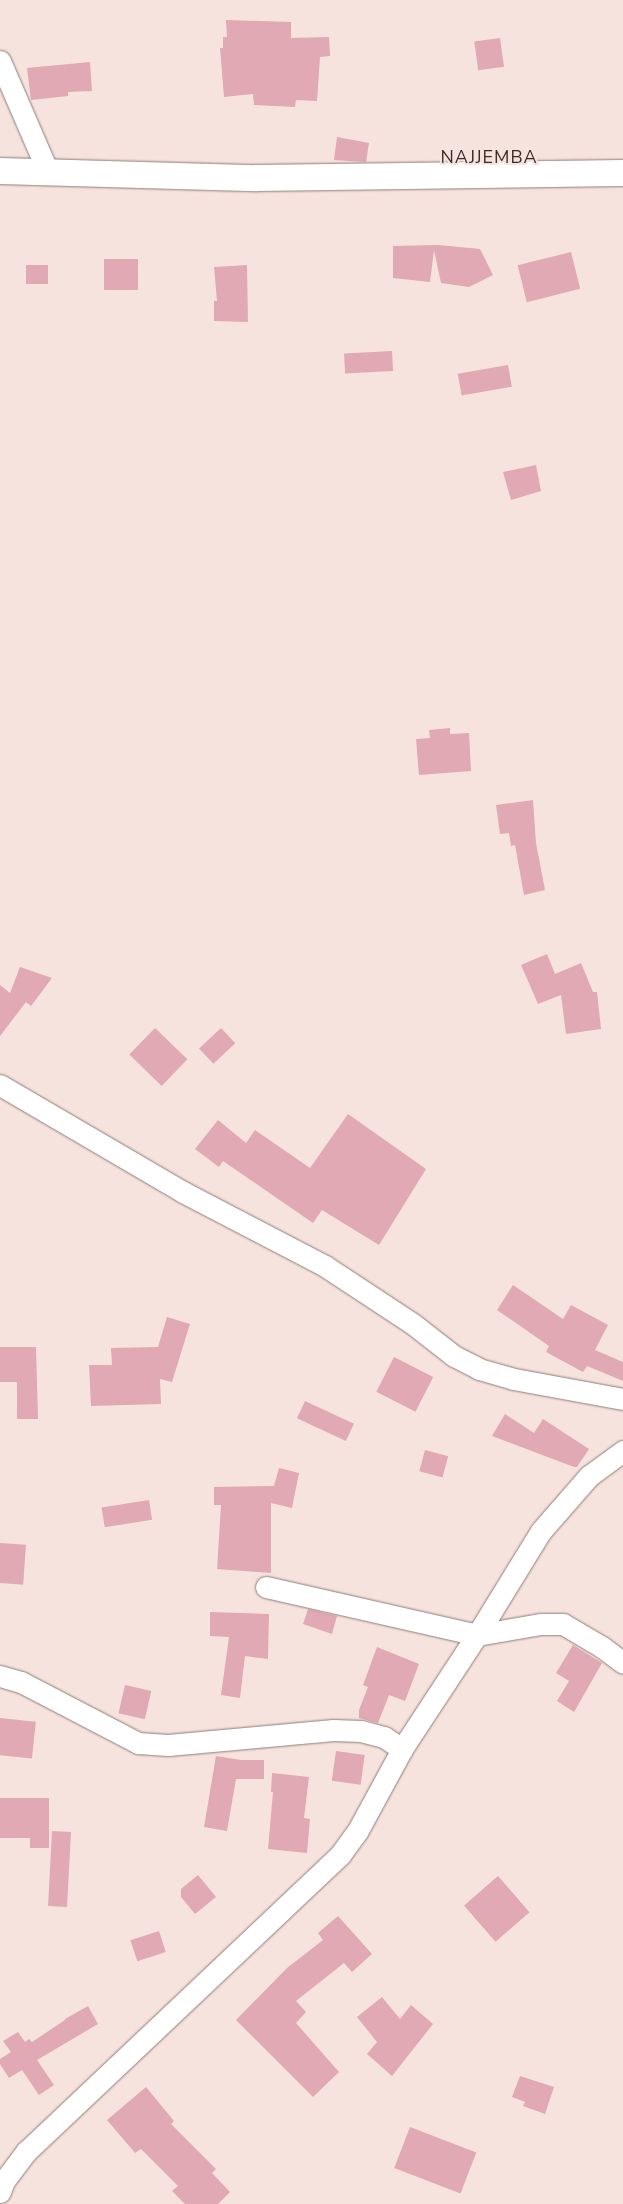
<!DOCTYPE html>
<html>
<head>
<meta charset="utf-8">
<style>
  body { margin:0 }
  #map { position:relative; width:623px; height:2204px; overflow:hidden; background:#f7e3de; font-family:"Nunito Sans",sans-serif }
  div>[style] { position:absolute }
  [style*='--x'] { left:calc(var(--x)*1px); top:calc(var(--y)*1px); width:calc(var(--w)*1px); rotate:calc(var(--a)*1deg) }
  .building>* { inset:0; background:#e0a9b3; transform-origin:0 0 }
  .roads { filter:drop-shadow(0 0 1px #8e7d78) drop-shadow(0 0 1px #8e7d78) }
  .minor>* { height:21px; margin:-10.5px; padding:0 10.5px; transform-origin:10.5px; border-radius:10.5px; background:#fff }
  .tertiary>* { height:26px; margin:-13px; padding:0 13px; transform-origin:13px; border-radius:13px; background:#fff }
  span { translate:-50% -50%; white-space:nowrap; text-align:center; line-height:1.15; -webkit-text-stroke:4px #f7e3de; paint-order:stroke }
  .quarter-label { font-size:18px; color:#382a26; letter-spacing:1px }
</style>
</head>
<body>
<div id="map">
  <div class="building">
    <div style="clip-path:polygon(226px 20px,291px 22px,291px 38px,329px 37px,330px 56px,320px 57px,317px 101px,296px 100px,295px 107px,254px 105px,253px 94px,224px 97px,220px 48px,223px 48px,223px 37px,227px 37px)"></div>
    <div style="left:500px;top:38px;width:29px;height:26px;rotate:82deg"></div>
    <div style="clip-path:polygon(90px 62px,92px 91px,68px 92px,68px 96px,31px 100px,27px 68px)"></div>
    <div style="clip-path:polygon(337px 137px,369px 143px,366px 162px,334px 160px)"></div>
    <div style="clip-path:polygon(438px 245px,480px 249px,493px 275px,469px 287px,441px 283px,434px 250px,430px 282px,393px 278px,393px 246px)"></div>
    <div style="left:571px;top:252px;width:38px;height:55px;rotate:76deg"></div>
    <div style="left:104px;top:259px;width:34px;height:31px"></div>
    <div style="left:26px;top:265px;width:22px;height:19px"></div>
    <div style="clip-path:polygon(247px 265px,248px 322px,214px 321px,214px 301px,217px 301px,214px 267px)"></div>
    <div style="left:392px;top:351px;width:20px;height:48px;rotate:87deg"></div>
    <div style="left:508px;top:365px;width:22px;height:51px;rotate:80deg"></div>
    <div style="clip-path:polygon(536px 465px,541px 491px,511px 500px,503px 472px)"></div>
    <div style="clip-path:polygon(450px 728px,450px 734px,469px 733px,471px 771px,419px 775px,416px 739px,430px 738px,429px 730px)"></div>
    <div style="clip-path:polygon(533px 800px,536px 843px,545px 890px,524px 895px,515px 845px,511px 846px,509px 833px,500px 834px,496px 805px)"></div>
    <div style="clip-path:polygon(547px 954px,555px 974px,581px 963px,593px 992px,597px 992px,601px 1029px,566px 1034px,561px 995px,538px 1004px,521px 965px)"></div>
    <div style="clip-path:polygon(20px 967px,52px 978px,31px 1006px,26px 1002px,0 1036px,0 985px,10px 993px)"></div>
    <div style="left:155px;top:1028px;width:45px;height:37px;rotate:44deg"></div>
    <div style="left:221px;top:1028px;width:21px;height:30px;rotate:47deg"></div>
    <div style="clip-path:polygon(348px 1114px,426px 1169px,379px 1245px,322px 1210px,313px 1223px,223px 1161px,219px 1167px,195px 1149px,218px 1120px,246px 1143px,255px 1130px,310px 1168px)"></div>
    <div style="clip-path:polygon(513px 1285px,563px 1319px,571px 1305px,608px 1325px,595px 1350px,623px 1362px,623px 1381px,587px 1366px,583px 1372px,546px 1352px,549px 1346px,497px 1310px)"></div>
    <div style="clip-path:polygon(167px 1317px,190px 1324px,172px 1382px,160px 1379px,161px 1404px,91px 1406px,89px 1365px,112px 1365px,111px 1348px,158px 1347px)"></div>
    <div style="clip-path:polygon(0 1347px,36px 1347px,38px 1419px,17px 1419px,17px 1382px,0 1382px)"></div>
    <div style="left:394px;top:1357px;width:44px;height:39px;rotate:27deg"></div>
    <div style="left:305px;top:1401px;width:54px;height:19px;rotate:25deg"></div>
    <div style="clip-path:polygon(505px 1414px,534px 1433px,543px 1419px,589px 1449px,577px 1467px,574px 1467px,492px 1436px)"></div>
    <div style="left:425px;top:1450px;width:24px;height:22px;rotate:15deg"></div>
    <div style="clip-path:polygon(279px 1468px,299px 1473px,292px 1508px,271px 1503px,271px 1573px,217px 1569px,221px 1505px,214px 1505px,214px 1487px,274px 1486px)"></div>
    <div style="left:149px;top:1500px;width:20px;height:48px;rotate:81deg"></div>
    <div style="left:0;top:1543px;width:26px;height:40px;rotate:4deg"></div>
    <div style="clip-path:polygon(308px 1609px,337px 1616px,332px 1634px,303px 1624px)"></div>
    <div style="clip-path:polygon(210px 1612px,269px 1614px,268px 1659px,245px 1656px,240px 1698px,221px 1695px,229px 1637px,210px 1636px)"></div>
    <div style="clip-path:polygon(573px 1645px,602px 1663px,574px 1712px,557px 1701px,569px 1681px,556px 1673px)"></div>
    <div style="clip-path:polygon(377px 1647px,419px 1664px,405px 1701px,389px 1695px,378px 1723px,359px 1718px,359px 1710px,368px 1687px,363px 1685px)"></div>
    <div style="left:125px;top:1685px;width:27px;height:29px;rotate:13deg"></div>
    <div style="left:0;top:1718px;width:36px;height:37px;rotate:6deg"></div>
    <div style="left:336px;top:1751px;width:29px;height:30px;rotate:8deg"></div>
    <div style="clip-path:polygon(216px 1756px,241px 1760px,264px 1760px,264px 1779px,236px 1779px,227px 1831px,204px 1827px)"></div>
    <div style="clip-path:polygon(272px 1773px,309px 1777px,304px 1818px,310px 1819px,307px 1853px,268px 1849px,273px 1792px,271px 1792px)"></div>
    <div style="clip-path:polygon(0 1798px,49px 1798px,49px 1848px,30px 1848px,30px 1838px,0 1838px)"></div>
    <div style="left:52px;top:1831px;width:19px;height:75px;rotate:3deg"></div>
    <div style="clip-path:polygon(198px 1875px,216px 1897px,195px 1914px,181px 1897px,181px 1889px)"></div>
    <div style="left:498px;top:1876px;width:48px;height:45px;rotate:49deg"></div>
    <div style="clip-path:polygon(338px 1916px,372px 1954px,352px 1972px,344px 1963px,296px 2001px,306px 2012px,296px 2023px,339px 2072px,313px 2097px,236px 2020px,287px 1968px,323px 1940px,318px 1933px)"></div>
    <div style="left:159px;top:1931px;width:22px;height:30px;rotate:72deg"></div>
    <div style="clip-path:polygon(382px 1997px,400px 2019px,411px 2005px,433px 2024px,392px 2076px,367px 2054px,377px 2042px,357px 2017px)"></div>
    <div style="clip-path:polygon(88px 2006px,98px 2024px,37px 2060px,54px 2085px,39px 2095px,22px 2070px,9px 2078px,0 2064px,0 2059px,11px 2052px,3px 2041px,18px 2032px,25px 2042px,29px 2039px,32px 2042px,65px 2020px,65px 2019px)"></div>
    <div style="clip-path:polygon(520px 2076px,554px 2087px,545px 2114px,523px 2106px,525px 2102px,512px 2097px)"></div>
    <div style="clip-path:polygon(146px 2087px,174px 2121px,171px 2124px,216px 2169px,212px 2173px,230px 2192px,218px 2204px,185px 2204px,172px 2191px,178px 2186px,141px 2149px,135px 2153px,107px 2120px)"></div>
    <div style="left:410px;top:2127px;width:71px;height:44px;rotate:21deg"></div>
  </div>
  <div class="roads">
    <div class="minor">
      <div style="--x:0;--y:61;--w:121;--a:66.6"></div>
      <div style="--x:0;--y:1085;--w:212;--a:30.3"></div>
      <div style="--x:183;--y:1192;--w:160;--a:27.5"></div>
      <div style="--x:325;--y:1266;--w:105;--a:33.4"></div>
      <div style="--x:413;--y:1324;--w:52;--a:38"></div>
      <div style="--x:454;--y:1356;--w:28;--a:27"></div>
      <div style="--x:479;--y:1369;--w:36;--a:16"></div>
      <div style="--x:514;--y:1379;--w:111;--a:10.4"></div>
      <div style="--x:266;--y:1587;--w:216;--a:12.8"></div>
      <div style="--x:477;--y:1635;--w:65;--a:-9.8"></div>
      <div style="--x:541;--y:1624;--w:22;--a:0"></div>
      <div style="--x:563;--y:1624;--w:45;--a:30.5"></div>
      <div style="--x:602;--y:1647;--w:26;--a:37"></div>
      <div style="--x:0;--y:1676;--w:22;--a:16"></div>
      <div style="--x:21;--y:1682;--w:132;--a:27.5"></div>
      <div style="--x:138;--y:1743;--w:30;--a:4"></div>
      <div style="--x:168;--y:1745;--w:166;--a:-5.2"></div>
      <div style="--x:333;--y:1730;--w:28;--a:2"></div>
      <div style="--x:361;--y:1731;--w:24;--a:15"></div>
      <div style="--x:384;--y:1737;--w:22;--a:34"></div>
      <div style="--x:0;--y:2192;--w:12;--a:-70"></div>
      <div style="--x:4;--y:2181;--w:38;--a:-53"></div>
      <div style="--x:27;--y:2151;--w:431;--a:-43.4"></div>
      <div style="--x:340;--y:1855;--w:29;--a:-54"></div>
      <div style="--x:357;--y:1832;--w:94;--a:-61.5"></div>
      <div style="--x:402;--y:1749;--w:136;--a:-56.7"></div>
      <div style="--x:477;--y:1635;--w:122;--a:-58.4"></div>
      <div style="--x:541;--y:1531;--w:73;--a:-48.9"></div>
      <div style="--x:589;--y:1476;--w:42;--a:-36.3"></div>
    </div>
    <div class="tertiary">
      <div style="--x:0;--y:171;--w:257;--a:1.6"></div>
      <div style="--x:257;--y:178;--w:366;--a:-0.8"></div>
    </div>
  </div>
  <div class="quarter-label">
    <span style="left:489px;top:157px">NAJJEMBA</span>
  </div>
</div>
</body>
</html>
